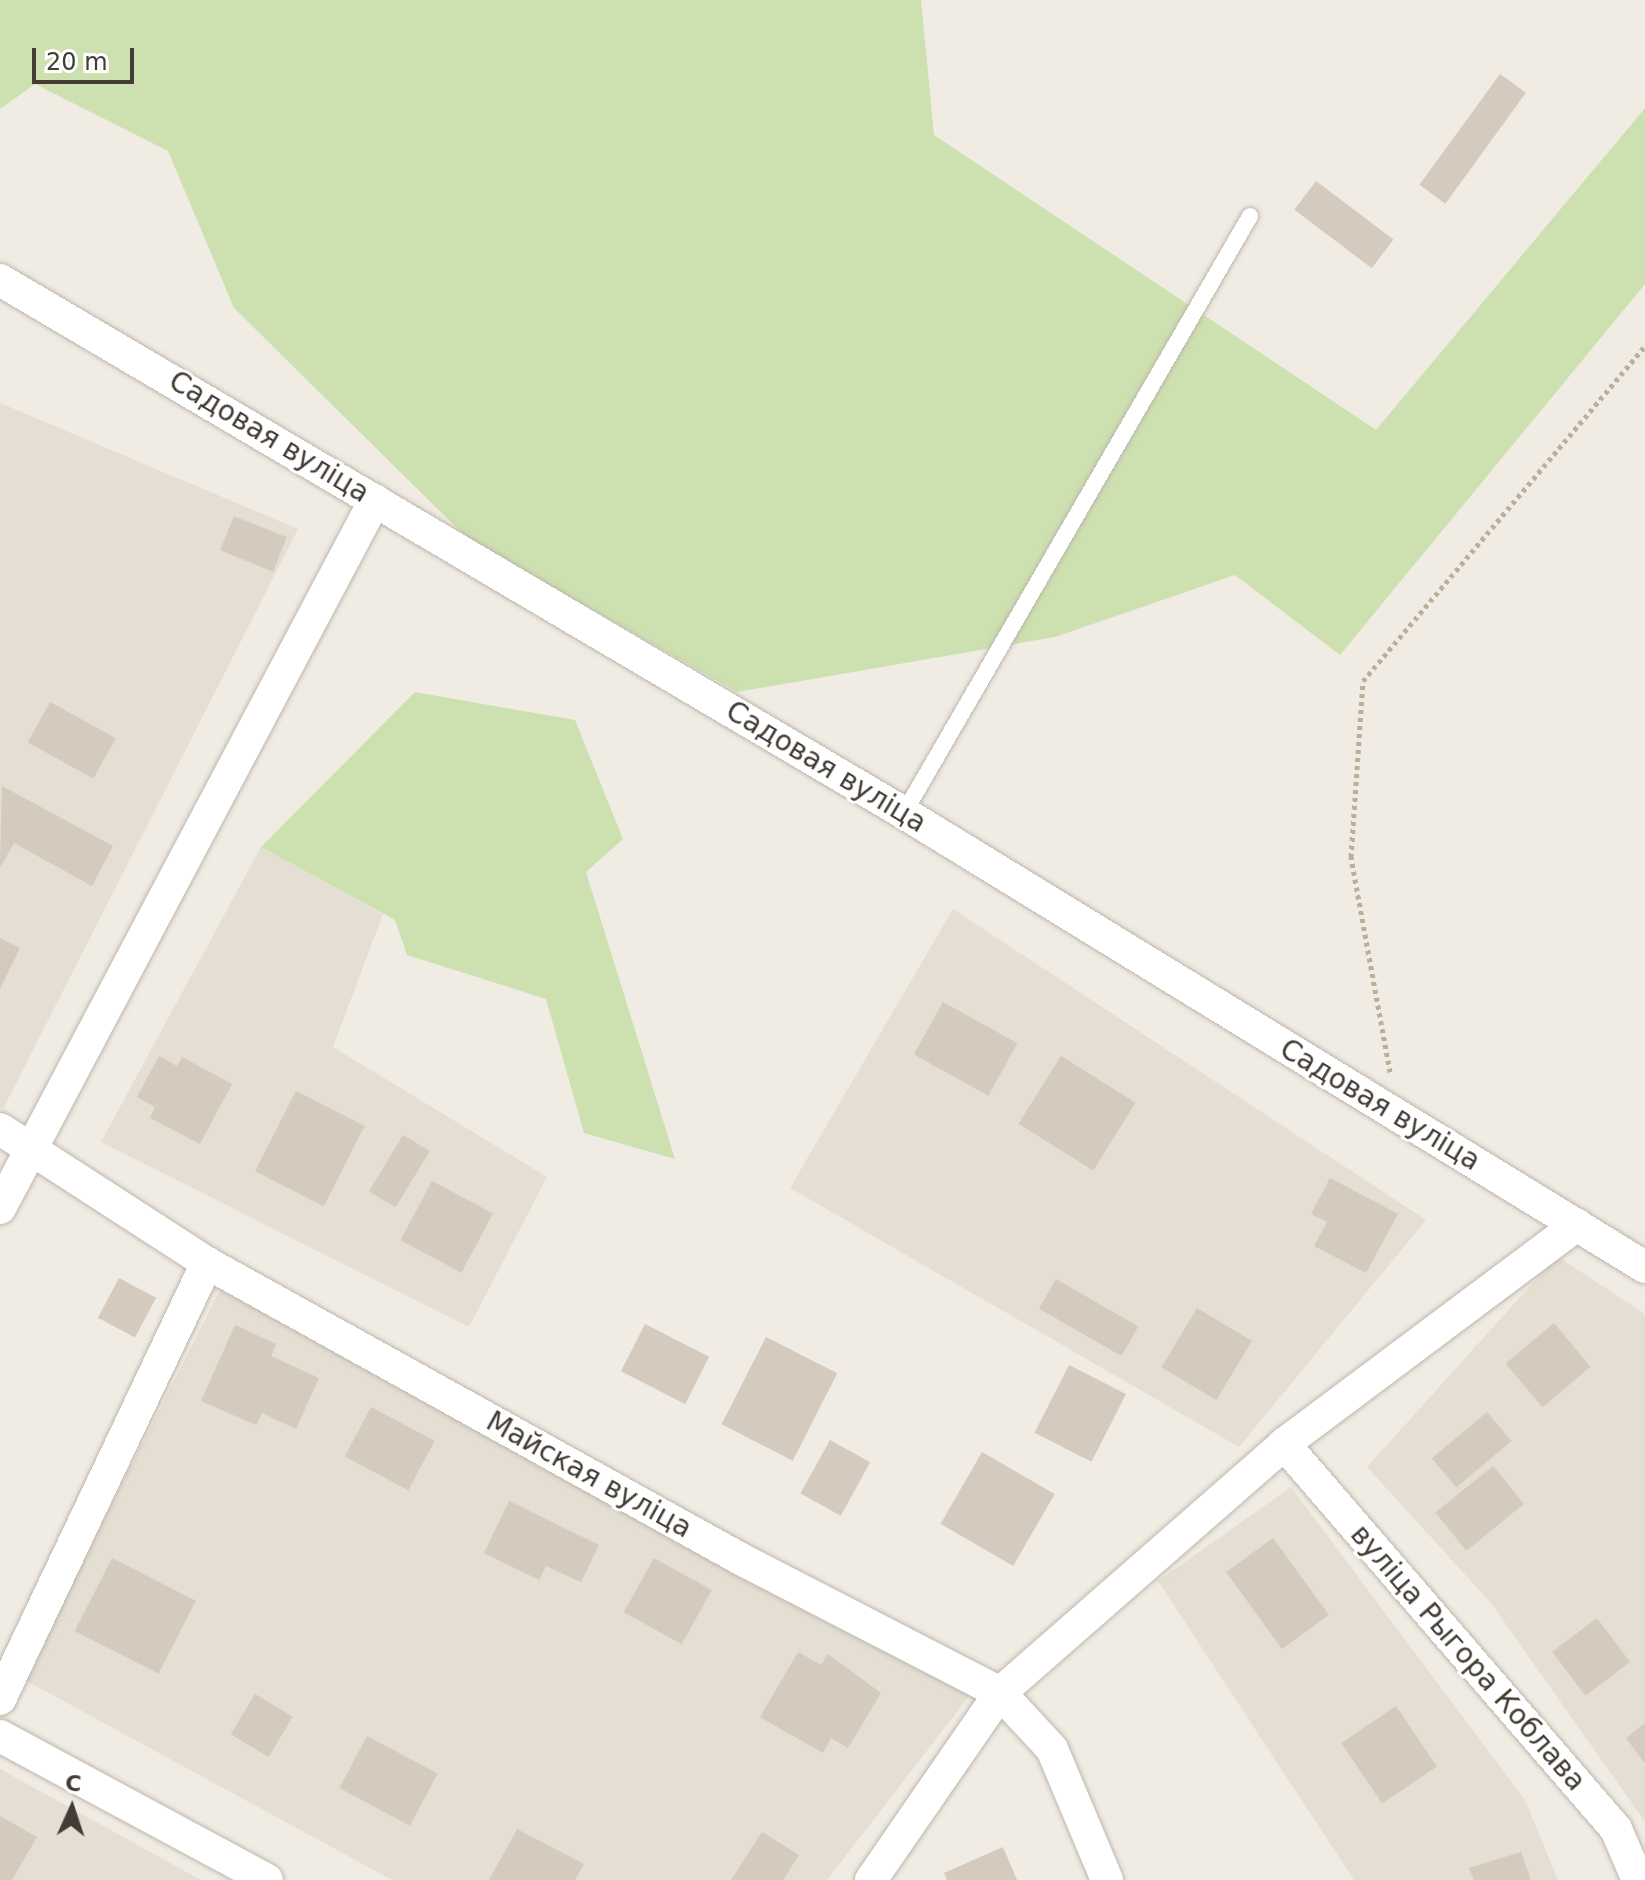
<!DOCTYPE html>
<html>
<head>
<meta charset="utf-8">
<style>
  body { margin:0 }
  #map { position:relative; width:1645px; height:1880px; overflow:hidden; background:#f0ece4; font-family:"DejaVu Sans",sans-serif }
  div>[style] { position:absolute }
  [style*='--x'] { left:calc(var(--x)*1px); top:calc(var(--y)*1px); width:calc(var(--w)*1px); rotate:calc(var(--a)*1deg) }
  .residential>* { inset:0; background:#e4ded3 }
  .green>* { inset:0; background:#cde1b0 }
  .building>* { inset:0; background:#d4cabe; transform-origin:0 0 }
  .path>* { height:5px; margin-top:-2.5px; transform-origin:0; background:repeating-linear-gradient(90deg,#bbae9a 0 4px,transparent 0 8px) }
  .roads { filter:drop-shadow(0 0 2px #beb6ab) drop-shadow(0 0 2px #beb6ab) }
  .lane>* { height:16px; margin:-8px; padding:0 8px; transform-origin:8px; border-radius:8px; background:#fff }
  .street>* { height:32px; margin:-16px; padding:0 16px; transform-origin:16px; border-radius:16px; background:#fff }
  span { translate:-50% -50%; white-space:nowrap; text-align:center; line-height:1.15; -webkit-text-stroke:6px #fff; paint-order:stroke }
  .street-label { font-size:28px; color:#423c35 }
  .north { position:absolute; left:32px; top:1768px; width:80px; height:80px; -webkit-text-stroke:6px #fff; paint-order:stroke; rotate:3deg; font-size:22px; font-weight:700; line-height:32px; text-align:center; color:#423c35 }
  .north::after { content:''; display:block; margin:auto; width:28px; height:36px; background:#423c35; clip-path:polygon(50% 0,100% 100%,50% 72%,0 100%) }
  .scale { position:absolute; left:32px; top:48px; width:102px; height:36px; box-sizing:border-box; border:4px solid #423c35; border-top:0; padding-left:10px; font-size:24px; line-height:28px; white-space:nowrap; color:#423c35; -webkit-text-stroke:6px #fff; paint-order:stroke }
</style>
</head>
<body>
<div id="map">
  <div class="residential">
    <div style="clip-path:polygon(0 403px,298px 529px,3px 1109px,0 1107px)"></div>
    <div style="clip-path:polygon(261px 847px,383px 914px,333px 1047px,547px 1177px,469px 1327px,101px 1142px)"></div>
    <div style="clip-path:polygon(953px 909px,1426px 1220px,1239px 1447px,790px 1188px)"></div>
    <div style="clip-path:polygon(1557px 1256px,1645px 1314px,1645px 1822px,1491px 1603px,1367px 1467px)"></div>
    <div style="clip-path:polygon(223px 1284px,970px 1695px,827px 1880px,392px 1880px,23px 1679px)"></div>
    <div style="clip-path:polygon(1291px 1487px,1525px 1800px,1558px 1880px,1354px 1880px,1158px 1581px)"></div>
    <div style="clip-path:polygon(0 1769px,201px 1880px,0 1880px)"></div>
  </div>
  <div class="green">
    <div style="clip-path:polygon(0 0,921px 0,934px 135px,1376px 430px,1645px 108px,1645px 284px,1340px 655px,1235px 575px,1055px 637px,737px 692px,467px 538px,234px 308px,168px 151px,35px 84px,0 109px)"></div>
    <div style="clip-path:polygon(415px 692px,575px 720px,623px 839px,586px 872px,675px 1159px,584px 1133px,546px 999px,407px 955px,395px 920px,261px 847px)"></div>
  </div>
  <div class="building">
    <div style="left:1500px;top:74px;width:32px;height:137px;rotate:36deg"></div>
    <div style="left:1316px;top:181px;width:97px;height:36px;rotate:37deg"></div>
    <div style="left:234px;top:516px;width:57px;height:37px;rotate:22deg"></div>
    <div style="left:50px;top:702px;width:75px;height:46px;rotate:29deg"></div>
    <div style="clip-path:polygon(2px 786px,113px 846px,92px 886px,14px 843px,0 868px)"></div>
    <div style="clip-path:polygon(0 938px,20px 948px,0 989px)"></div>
    <div style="left:943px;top:1002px;width:85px;height:60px;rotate:29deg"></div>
    <div style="clip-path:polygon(159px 1056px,177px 1066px,182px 1057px,232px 1084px,200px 1144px,150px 1118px,155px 1107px,137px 1097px)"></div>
    <div style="left:1061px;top:1056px;width:88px;height:80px;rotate:32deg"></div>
    <div style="left:296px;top:1091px;width:77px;height:90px;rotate:27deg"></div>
    <div style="left:403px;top:1135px;width:31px;height:66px;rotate:31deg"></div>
    <div style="clip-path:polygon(1330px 1178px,1398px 1214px,1366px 1273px,1314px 1246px,1327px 1222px,1311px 1214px)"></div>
    <div style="left:432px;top:1181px;width:69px;height:67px;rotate:28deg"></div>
    <div style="left:119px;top:1278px;width:42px;height:45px;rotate:28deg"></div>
    <div style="left:1056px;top:1279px;width:95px;height:34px;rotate:30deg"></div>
    <div style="left:1197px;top:1308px;width:64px;height:69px;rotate:31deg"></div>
    <div style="left:1554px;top:1323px;width:57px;height:63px;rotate:50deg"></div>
    <div style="left:645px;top:1324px;width:72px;height:53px;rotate:27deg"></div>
    <div style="clip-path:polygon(235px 1325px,276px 1344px,271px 1356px,319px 1378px,296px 1429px,262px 1413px,256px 1425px,201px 1401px)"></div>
    <div style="left:766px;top:1337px;width:80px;height:98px;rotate:27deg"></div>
    <div style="left:1069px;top:1365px;width:64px;height:76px;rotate:27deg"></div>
    <div style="left:371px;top:1407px;width:72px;height:56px;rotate:28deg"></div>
    <div style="left:1487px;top:1412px;width:38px;height:72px;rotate:50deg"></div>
    <div style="left:830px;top:1440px;width:46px;height:61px;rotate:29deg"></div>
    <div style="left:982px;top:1452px;width:84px;height:83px;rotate:30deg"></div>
    <div style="left:1493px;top:1466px;width:49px;height:74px;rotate:51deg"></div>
    <div style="clip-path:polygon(509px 1501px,599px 1545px,581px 1582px,546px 1566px,539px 1580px,484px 1553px)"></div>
    <div style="left:1273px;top:1538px;width:95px;height:58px;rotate:54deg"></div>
    <div style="left:112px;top:1558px;width:94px;height:82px;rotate:27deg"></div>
    <div style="left:654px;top:1558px;width:66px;height:62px;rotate:29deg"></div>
    <div style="left:1597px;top:1618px;width:55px;height:56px;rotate:53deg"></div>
    <div style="clip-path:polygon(798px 1652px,821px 1665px,828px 1654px,881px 1693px,848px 1748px,831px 1738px,823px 1753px,760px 1717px)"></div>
    <div style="left:255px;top:1694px;width:44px;height:47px;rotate:31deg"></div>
    <div style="left:1396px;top:1706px;width:73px;height:66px;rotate:56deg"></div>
    <div style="clip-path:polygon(1645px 1723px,1645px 1764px,1626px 1738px)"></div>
    <div style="left:367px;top:1736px;width:80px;height:59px;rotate:28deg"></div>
    <div style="clip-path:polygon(0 1816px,37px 1837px,12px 1880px,0 1880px)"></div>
    <div style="clip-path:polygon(517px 1829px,584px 1864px,575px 1880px,489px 1880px)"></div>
    <div style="clip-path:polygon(762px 1832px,799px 1855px,783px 1880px,731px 1880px)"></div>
    <div style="clip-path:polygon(1003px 1847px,1017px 1880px,947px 1880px,944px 1873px)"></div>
    <div style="clip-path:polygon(1521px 1852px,1531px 1880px,1474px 1880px,1469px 1868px)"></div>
  </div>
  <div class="path">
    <div style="--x:1390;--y:1072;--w:219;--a:-100.3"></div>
    <div style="--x:1351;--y:857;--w:176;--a:-86.1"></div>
    <div style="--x:1363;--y:681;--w:438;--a:-49.9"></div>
  </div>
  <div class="roads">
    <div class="lane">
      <div style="--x:904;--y:813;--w:690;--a:-59.9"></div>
    </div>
    <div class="street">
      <div style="--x:0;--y:280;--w:1049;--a:30.52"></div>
      <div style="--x:904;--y:813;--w:869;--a:31.5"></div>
      <div style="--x:0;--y:1129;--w:247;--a:32.9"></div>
      <div style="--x:207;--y:1263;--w:608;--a:29.01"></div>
      <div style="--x:739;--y:1558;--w:294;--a:27.3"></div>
      <div style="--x:1000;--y:1693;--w:76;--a:47.1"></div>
      <div style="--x:1052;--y:1749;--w:142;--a:67.2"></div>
      <div style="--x:0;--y:1208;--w:801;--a:-62.09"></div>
      <div style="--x:1284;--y:1444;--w:508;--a:49.23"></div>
      <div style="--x:1616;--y:1829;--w:56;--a:66.7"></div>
      <div style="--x:0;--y:1699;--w:483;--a:-64.6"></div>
      <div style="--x:0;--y:1736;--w:303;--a:28.3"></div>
      <div style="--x:871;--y:1880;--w:227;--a:-55.4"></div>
      <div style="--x:1000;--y:1693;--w:378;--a:-41.2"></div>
      <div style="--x:1284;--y:1444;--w:366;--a:-36.8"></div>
    </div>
  </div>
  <div class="street-label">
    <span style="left:269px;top:437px;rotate:31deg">Садовая вуліца</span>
    <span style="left:826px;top:767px;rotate:31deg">Садовая вуліца</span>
    <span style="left:1380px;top:1105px;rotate:31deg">Садовая вуліца</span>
    <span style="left:589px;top:1475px;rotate:29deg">Майская вуліца</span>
    <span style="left:1468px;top:1658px;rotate:49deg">вуліца Рыгора Коблава</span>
  </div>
  <div class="north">С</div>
  <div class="scale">20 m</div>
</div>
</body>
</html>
